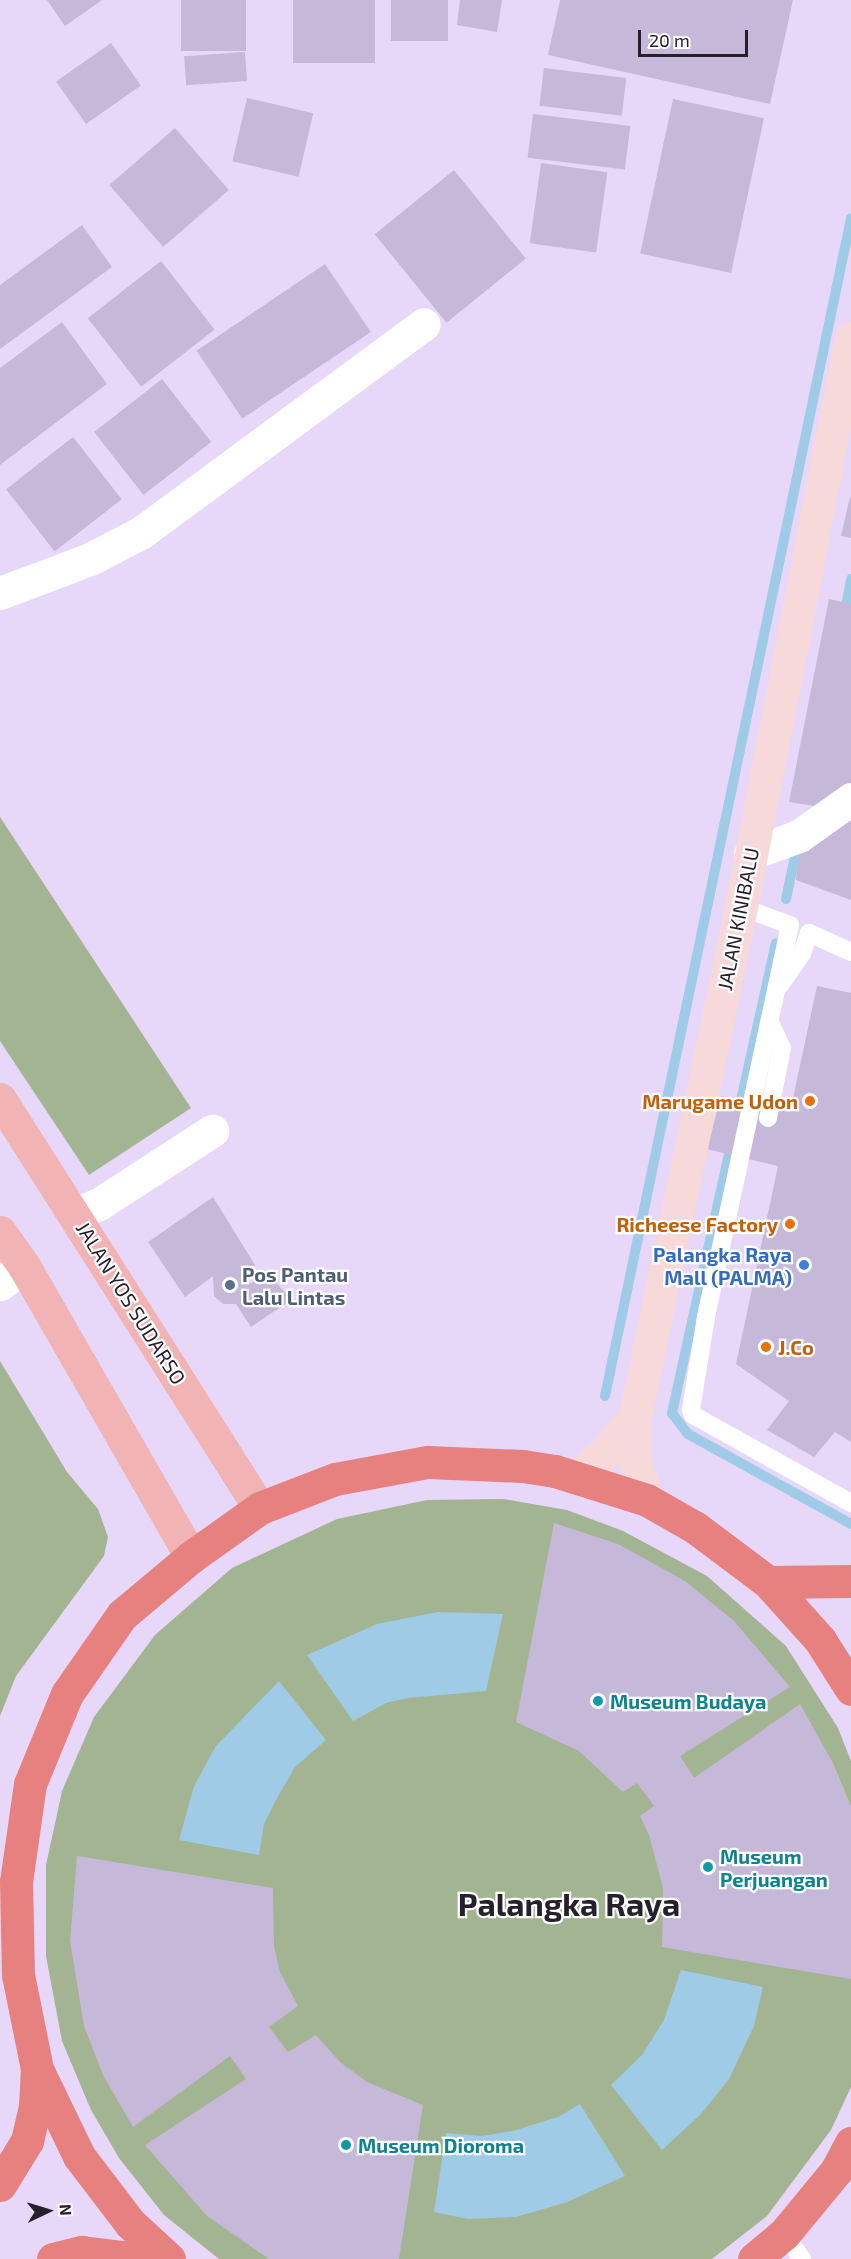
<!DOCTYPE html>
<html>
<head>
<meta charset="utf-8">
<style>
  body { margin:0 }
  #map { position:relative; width:851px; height:2259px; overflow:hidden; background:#e7d8fa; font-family:"Exo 2",sans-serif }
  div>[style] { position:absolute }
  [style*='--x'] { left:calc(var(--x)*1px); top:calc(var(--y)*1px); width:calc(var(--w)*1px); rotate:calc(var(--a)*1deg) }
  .green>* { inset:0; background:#a3b492 }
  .water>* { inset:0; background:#9fcbe6 }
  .stream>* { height:10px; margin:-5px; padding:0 5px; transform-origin:5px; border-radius:5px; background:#9fcbe6 }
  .building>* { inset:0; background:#c6b8d8; transform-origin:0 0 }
  .lane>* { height:18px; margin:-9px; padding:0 9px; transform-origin:9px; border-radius:9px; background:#fff }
  .street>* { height:33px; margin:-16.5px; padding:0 16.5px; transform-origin:16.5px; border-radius:16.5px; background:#fff }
  .secondary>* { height:33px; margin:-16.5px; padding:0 16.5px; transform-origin:16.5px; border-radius:16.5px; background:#f8d9d9 }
  .primary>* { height:33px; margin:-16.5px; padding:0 16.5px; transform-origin:16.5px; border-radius:16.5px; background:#f1b3b3 }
  .highway>* { height:33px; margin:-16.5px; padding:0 16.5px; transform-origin:16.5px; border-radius:16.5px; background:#e78180 }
  .dots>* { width:16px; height:16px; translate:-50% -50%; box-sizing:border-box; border:3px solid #fff; border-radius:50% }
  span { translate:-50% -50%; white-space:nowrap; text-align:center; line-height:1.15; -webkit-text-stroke:4.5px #fff; paint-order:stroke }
  .street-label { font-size:20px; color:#25202c }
  .food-label { font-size:20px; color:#c56008; font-weight:700 }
  .right { translate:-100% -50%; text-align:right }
  .left { translate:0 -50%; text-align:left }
  .shop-label { font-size:20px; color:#366cbe; font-weight:700 }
  .service-label { font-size:20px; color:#4e5e75; font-weight:700 }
  .culture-label { font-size:20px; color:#0d838f; font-weight:700 }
  .town-label { font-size:32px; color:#25202c; font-weight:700 }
  .north { position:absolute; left:18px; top:2181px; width:60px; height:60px; -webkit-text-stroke:4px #fff; paint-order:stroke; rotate:86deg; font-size:16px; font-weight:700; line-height:24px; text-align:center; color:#25202c }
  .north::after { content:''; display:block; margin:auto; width:21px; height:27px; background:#25202c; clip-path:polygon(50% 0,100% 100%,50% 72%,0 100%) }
  .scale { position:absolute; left:638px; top:30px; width:110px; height:27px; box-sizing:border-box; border:3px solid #25202c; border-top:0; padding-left:8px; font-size:18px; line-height:21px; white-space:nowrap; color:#25202c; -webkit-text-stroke:4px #fff; paint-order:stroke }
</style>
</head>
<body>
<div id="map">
  <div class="green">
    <div style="clip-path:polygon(0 817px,191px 1108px,89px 1175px,0 1041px)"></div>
    <div style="clip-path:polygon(0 1361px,67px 1472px,98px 1509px,108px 1537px,104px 1556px,16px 1676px,0 1716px)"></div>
    <div style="clip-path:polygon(503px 1499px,567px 1510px,623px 1531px,707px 1576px,786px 1646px,838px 1728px,851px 1761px,851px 2087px,831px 2130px,767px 2216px,712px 2259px,219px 2259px,164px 2215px,119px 2158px,91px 2110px,62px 2041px,46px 1956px,46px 1865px,62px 1791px,94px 1717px,155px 1635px,232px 1568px,337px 1519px,427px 1500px)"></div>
  </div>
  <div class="water">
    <div style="clip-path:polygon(438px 1612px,503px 1614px,486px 1691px,408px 1698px,386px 1703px,353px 1721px,307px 1655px,377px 1624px)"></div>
    <div style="clip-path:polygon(279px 1681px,326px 1740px,295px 1767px,276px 1800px,264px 1824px,259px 1855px,179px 1840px,194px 1786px,216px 1746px)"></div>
    <div style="clip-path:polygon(681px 1970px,763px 1987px,754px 2026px,729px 2079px,701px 2114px,662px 2150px,611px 2085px,642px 2055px,664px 2020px)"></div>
    <div style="clip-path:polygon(580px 2104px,625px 2176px,567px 2202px,516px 2217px,468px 2219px,434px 2212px,446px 2133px,481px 2136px,513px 2131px,558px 2117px)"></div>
  </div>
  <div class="stream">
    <div style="--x:844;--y:616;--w:38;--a:-79"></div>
    <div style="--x:786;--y:899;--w:43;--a:-77.9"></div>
    <div style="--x:738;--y:1114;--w:175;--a:-77.5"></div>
    <div style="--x:732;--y:1140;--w:280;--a:102.4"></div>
    <div style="--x:672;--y:1413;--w:26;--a:53"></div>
    <div style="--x:688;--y:1434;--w:186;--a:28.9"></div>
    <div style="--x:605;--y:1396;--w:1203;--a:-78.2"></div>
  </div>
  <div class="building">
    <div style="clip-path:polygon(47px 0,102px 0,65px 26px)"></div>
    <div style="left:181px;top:0;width:65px;height:51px"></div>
    <div style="left:293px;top:0;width:82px;height:63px"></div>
    <div style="left:391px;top:0;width:57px;height:41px"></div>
    <div style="clip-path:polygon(460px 0,502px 0,497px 32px,457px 25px)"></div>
    <div style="clip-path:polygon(560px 0,793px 0,770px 104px,548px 55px)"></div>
    <div style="left:111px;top:43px;width:52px;height:67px;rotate:55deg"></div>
    <div style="left:245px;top:52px;width:29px;height:61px;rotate:86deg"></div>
    <div style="left:544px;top:68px;width:83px;height:38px;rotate:7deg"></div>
    <div style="left:247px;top:98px;width:68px;height:65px;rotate:13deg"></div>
    <div style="left:673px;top:99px;width:93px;height:158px;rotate:12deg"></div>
    <div style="left:533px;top:114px;width:98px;height:44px;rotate:7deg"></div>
    <div style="left:175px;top:128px;width:82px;height:87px;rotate:49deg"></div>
    <div style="left:541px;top:163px;width:67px;height:81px;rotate:8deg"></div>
    <div style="left:454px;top:170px;width:114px;height:102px;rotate:51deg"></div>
    <div style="clip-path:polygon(82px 225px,112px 267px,0 349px,0 285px)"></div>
    <div style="left:161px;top:261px;width:87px;height:93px;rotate:52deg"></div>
    <div style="left:325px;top:264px;width:82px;height:155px;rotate:56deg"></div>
    <div style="clip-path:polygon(62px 322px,107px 384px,0 465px,0 368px)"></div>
    <div style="left:162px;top:379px;width:80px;height:86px;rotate:52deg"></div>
    <div style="left:73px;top:437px;width:79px;height:85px;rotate:52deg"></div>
    <div style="clip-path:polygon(850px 497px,851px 498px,851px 538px,841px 536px)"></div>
    <div style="clip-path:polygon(829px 599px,851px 604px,851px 785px,821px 807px,789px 802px)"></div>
    <div style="clip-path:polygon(851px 813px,851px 900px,796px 880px,800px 848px)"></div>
    <div style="clip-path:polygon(817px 986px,851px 993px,851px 1442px,835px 1432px,814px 1457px,767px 1430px,789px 1401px,736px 1364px,778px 1166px,707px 1149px,721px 1096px,790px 1112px)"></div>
    <div style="clip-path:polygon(213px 1197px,255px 1265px,244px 1272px,249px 1284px,269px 1273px,291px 1300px,251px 1327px,236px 1304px,223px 1304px,214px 1296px,213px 1276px,185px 1297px,148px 1242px)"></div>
    <div style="clip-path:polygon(554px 1523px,618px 1544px,685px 1581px,734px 1621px,790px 1687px,680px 1756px,694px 1778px,800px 1704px,833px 1763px,851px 1806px,851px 1979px,662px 1947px,663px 1888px,649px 1835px,640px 1816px,654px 1806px,637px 1783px,623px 1792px,579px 1751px,516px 1722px)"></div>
    <div style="clip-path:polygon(77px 1856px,273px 1888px,274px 1946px,280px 1972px,298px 2006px,269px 2027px,288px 2052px,316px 2035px,340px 2062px,367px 2082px,423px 2105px,399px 2259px,269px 2259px,207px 2216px,145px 2145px,246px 2079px,230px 2056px,133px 2127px,103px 2075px,84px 2026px,70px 1941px)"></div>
  </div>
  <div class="lane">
    <div style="--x:741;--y:907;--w:52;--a:20.2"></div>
    <div style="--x:790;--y:925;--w:401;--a:102.1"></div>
    <div style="--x:706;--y:1317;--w:94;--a:99.2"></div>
    <div style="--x:691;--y:1410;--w:5;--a:68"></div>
    <div style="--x:693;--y:1415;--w:181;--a:29.1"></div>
    <div style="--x:780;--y:985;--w:38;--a:-55"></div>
    <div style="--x:802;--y:954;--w:22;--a:-72"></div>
    <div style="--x:809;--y:933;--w:46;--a:24.3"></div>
    <div style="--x:768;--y:1118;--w:71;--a:-78.7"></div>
    <div style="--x:782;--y:1048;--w:29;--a:-115"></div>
    <div style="--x:784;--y:2234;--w:31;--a:54"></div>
  </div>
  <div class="street">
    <div style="--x:0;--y:593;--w:96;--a:-20.7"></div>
    <div style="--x:90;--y:559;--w:59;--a:-27.4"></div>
    <div style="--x:142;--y:532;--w:350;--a:-36.4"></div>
    <div style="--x:750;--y:854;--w:52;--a:-20.2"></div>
    <div style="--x:799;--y:836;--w:64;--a:-35.4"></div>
    <div style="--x:75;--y:1214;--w:26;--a:-23"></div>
    <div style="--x:99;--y:1204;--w:135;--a:-32.9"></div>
    <div style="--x:0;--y:1284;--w:30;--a:-37"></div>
  </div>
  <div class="secondary">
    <div style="--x:635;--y:1416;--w:41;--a:91.4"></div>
    <div style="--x:634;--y:1457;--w:45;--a:73.2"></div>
    <div style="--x:576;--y:1476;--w:34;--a:-38"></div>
    <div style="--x:603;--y:1455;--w:50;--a:-50.6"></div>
    <div style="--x:635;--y:1416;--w:520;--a:-78.24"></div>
    <div style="--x:741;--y:907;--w:580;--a:-79.06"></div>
  </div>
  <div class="primary">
    <div style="--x:0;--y:1099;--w:485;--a:57.6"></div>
    <div style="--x:0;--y:1232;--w:42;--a:54.8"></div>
    <div style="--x:24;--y:1266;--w:336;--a:60.1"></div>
  </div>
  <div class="highway">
    <div style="--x:768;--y:1582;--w:83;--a:-0.7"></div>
    <div style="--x:0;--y:2185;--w:52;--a:-58.5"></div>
    <div style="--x:27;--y:2141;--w:36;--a:-77"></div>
    <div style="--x:35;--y:2106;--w:36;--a:-87"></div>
    <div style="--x:53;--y:2259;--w:30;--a:-14"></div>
    <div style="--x:82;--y:2252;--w:55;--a:7.3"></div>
    <div style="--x:169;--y:2259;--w:53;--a:-137.3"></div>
    <div style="--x:130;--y:2223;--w:84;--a:-127.3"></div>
    <div style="--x:79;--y:2156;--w:97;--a:-115.8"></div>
    <div style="--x:37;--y:2069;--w:96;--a:-101.4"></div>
    <div style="--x:18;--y:1975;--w:93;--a:-91.2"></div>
    <div style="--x:16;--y:1882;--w:99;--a:-81.9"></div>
    <div style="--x:30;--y:1784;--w:97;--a:-67.7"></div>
    <div style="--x:67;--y:1694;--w:96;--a:-55.2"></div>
    <div style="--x:122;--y:1615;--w:90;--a:-40"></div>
    <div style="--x:191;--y:1557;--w:85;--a:-35.4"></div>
    <div style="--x:260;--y:1508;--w:80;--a:-21.1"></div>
    <div style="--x:335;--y:1479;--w:95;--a:-10.4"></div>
    <div style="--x:428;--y:1462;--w:95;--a:2.4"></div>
    <div style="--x:523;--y:1466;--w:32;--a:9"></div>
    <div style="--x:555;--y:1471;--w:96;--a:17.5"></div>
    <div style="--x:647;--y:1500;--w:56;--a:29.7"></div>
    <div style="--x:696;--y:1528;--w:90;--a:36.9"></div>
    <div style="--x:768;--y:1582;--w:78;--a:48.1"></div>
    <div style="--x:820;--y:1640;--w:58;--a:57.7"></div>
    <div style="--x:754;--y:2259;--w:39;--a:-40"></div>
    <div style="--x:784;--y:2234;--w:82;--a:-50.5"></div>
    <div style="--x:836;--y:2171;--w:32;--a:-62"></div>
  </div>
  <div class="dots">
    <div style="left:810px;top:1101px;background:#e8710a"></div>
    <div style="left:790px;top:1224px;background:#e8710a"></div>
    <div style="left:804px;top:1265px;background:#3f7fe0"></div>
    <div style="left:230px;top:1285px;background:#5c6f8a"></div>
    <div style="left:766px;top:1347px;background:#e8710a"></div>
    <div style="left:598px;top:1701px;background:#0f9aa8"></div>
    <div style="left:708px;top:1867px;background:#0f9aa8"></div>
    <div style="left:346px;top:2145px;background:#0f9aa8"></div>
  </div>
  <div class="street-label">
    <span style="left:738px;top:919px;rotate:-79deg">JALAN KINIBALU</span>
    <span style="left:131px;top:1303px;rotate:58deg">JALAN YOS SUDARSO</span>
  </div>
  <div class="food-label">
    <span class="right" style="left:798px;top:1101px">Marugame Udon</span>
    <span class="right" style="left:778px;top:1224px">Richeese Factory</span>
    <span class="left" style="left:778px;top:1347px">J.Co</span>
  </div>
  <div class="shop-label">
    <span class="right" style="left:792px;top:1266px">Palangka Raya<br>Mall (PALMA)</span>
  </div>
  <div class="service-label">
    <span class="left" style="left:242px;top:1286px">Pos Pantau<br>Lalu Lintas</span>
  </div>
  <div class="culture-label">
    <span class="left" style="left:610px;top:1701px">Museum Budaya</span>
    <span class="left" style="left:720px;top:1868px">Museum<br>Perjuangan</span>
    <span class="left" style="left:358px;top:2145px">Museum Dioroma</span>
  </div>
  <div class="town-label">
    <span style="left:569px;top:1903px">Palangka Raya</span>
  </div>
  <div class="north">N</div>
  <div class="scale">20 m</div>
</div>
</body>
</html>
